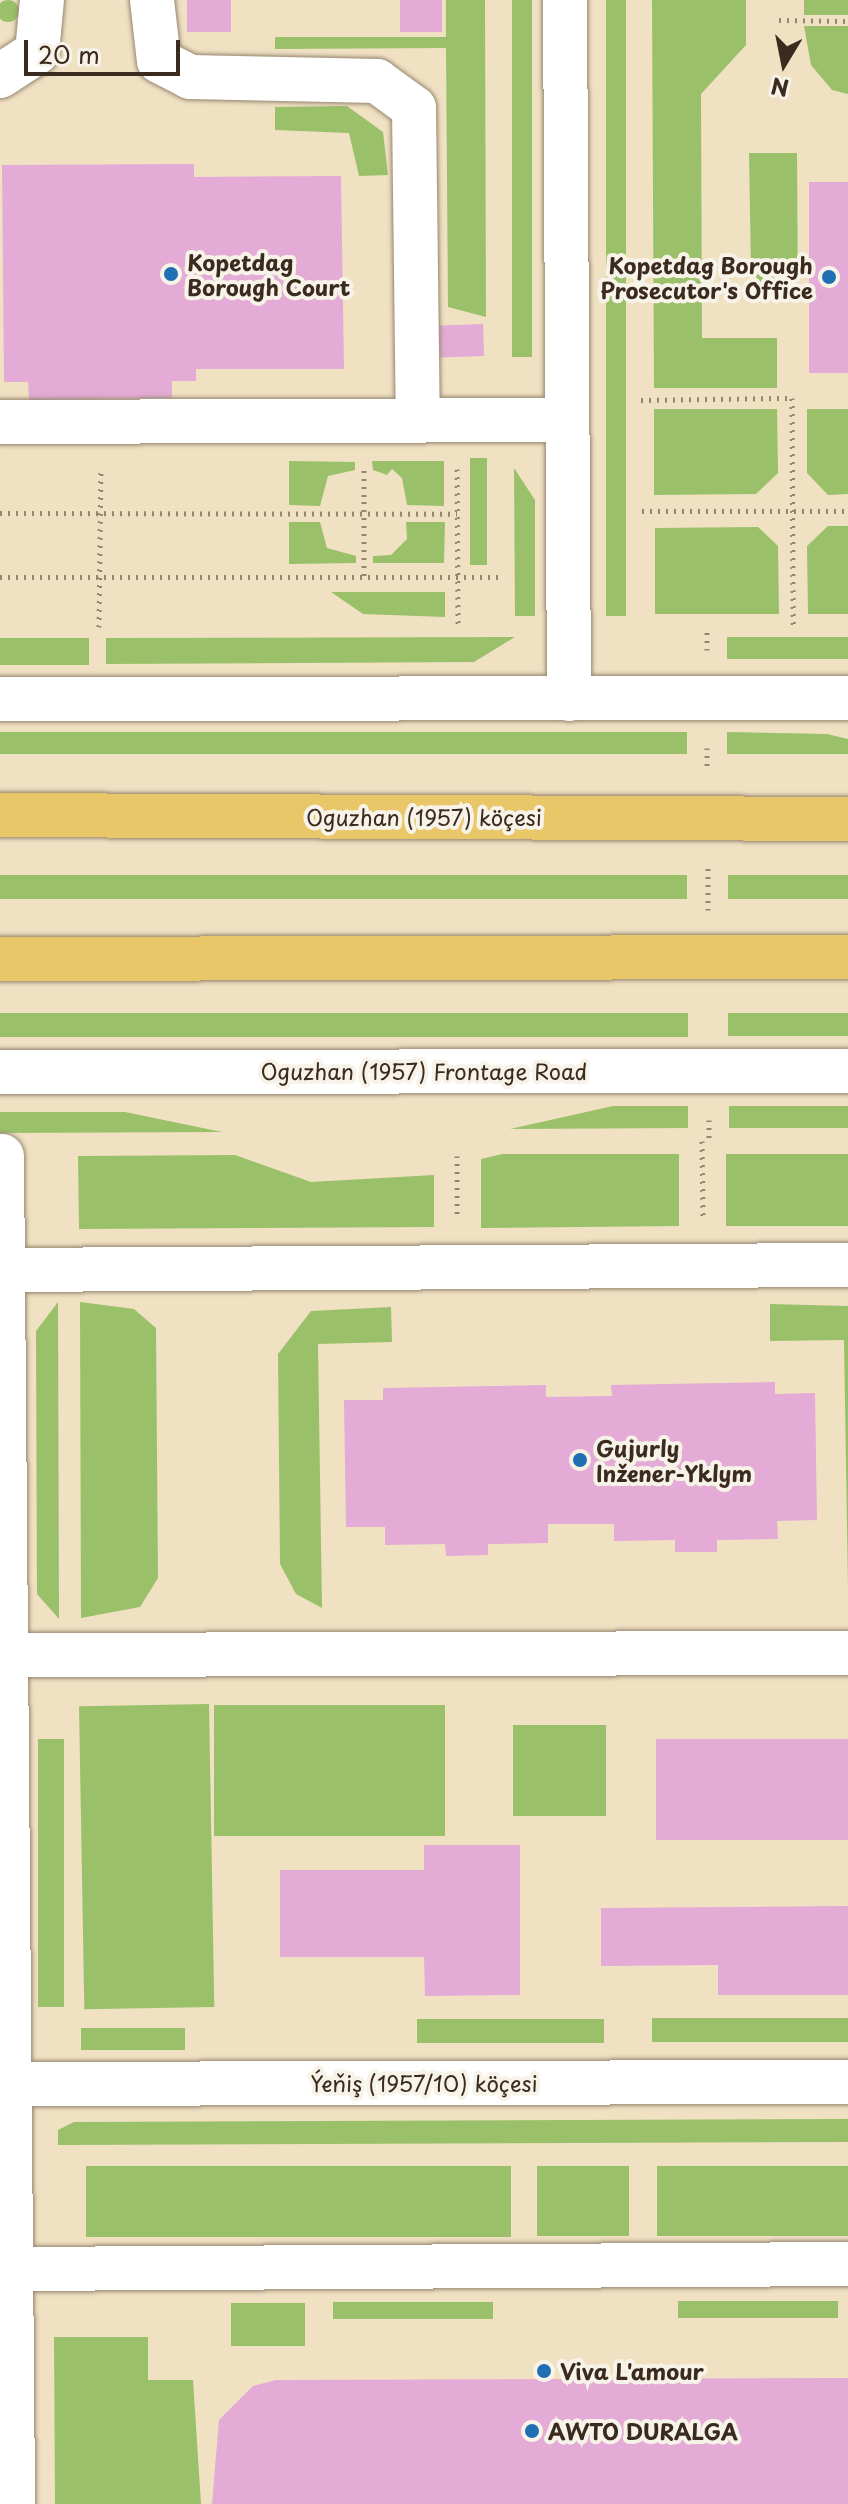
<!DOCTYPE html>
<html>
<head>
<meta charset="utf-8">
<style>
  body { margin:0 }
  #map { position:relative; width:848px; height:2504px; overflow:hidden; background:#f0e1c3; font-family:"Playpen Sans",sans-serif }
  div>[style] { position:absolute }
  [style*='--x'] { left:calc(var(--x)*1px); top:calc(var(--y)*1px); width:calc(var(--w)*1px); rotate:calc(var(--a)*1deg) }
  .green>* { inset:0; background:#9bc06a; transform-origin:0 0 }
  .round { border-radius:50% }
  .building>* { inset:0; background:#e3abd5; transform-origin:0 0 }
  .path>* { height:5px; margin-top:-2.5px; transform-origin:0; background:repeating-linear-gradient(90deg,#968670 0 2px,transparent 0 8px) }
  .roads { filter:drop-shadow(0 0 2px #968670) drop-shadow(0 0 2px #968670) }
  .minor>* { height:44px; margin:-22px; padding:0 22px; transform-origin:22px; border-radius:22px; background:#fff }
  .major>* { height:44px; margin:-22px; padding:0 22px; transform-origin:22px; border-radius:22px; background:#e9c769 }
  .dots>* { width:22px; height:22px; translate:-50% -50%; box-sizing:border-box; border:4px solid #f7f3e8; border-radius:50% }
  span { translate:-50% -50%; white-space:nowrap; text-align:center; line-height:1.15; -webkit-text-stroke:8px #f7f3e8; paint-order:stroke }
  .poi-label { font-size:22px; color:#3b2a1e; font-weight:700 }
  .left { translate:0 -50%; text-align:left }
  .right { translate:-100% -50%; text-align:right }
  .street-label { font-size:22px; color:#3b2a1e }
  .north { position:absolute; left:744px; top:24px; width:80px; height:80px; -webkit-text-stroke:6px #f7f3e8; paint-order:stroke; rotate:190deg; font-size:22px; font-weight:700; line-height:32px; text-align:center; color:#3b2a1e }
  .north::after { content:''; display:block; margin:auto; width:28px; height:36px; background:#3b2a1e; clip-path:polygon(50% 0,100% 100%,50% 72%,0 100%) }
  .scale { position:absolute; left:24px; top:40px; width:156px; height:36px; box-sizing:border-box; border:4px solid #3b2a1e; border-top:0; padding-left:10px; font-size:24px; line-height:28px; white-space:nowrap; color:#3b2a1e; -webkit-text-stroke:6px #f7f3e8; paint-order:stroke }
</style>
</head>
<body>
<div id="map">
  <div class="green">
    <div style="clip-path:polygon(446px 0,485px 0,486px 317px,448px 307px,446px 48px,275px 49px,275px 37px,446px 37px)"></div>
    <div style="left:512px;top:0;width:20px;height:357px"></div>
    <div style="left:606px;top:0;width:20px;height:616px"></div>
    <div style="clip-path:polygon(652px 0,746px 0,746px 45px,701px 94px,702px 338px,777px 338px,777px 388px,654px 388px)"></div>
    <div style="left:804px;top:0;width:44px;height:15px"></div>
    <div class="round" style="left:-3px;top:0;width:22px;height:22px"></div>
    <div style="clip-path:polygon(804px 26px,848px 26px,848px 94px,832px 90px,811px 65px)"></div>
    <div style="clip-path:polygon(347px 106px,383px 132px,388px 175px,359px 176px,349px 133px,275px 130px,275px 107px)"></div>
    <div style="clip-path:polygon(749px 153px,797px 153px,798px 301px,763px 288px,751px 269px)"></div>
    <div style="clip-path:polygon(654px 409px,777px 409px,778px 473px,756px 494px,654px 495px)"></div>
    <div style="clip-path:polygon(807px 409px,848px 409px,848px 494px,828px 495px,807px 473px)"></div>
    <div style="left:487px;top:458px;width:107px;height:17px;rotate:90deg"></div>
    <div style="clip-path:polygon(289px 461px,355px 462px,355px 470px,328px 476px,320px 506px,289px 505px)"></div>
    <div style="clip-path:polygon(372px 461px,444px 461px,444px 506px,407px 505px,402px 478px,392px 469px,387px 475px,373px 470px)"></div>
    <div style="clip-path:polygon(514px 468px,535px 500px,535px 616px,515px 616px)"></div>
    <div style="clip-path:polygon(289px 522px,320px 522px,327px 548px,356px 556px,356px 563px,289px 564px)"></div>
    <div style="clip-path:polygon(406px 522px,445px 522px,444px 563px,373px 563px,373px 556px,391px 555px,407px 539px)"></div>
    <div style="clip-path:polygon(828px 526px,848px 526px,848px 614px,808px 614px,807px 546px)"></div>
    <div style="clip-path:polygon(758px 527px,778px 546px,779px 614px,655px 614px,655px 528px)"></div>
    <div style="clip-path:polygon(331px 592px,445px 592px,445px 617px,363px 614px)"></div>
    <div style="clip-path:polygon(515px 637px,474px 662px,106px 664px,106px 638px)"></div>
    <div style="left:727px;top:637px;width:121px;height:22px"></div>
    <div style="left:0;top:638px;width:89px;height:27px"></div>
    <div style="left:687px;top:732px;width:22px;height:687px;rotate:90deg"></div>
    <div style="clip-path:polygon(727px 732px,827px 734px,848px 739px,848px 754px,727px 754px)"></div>
    <div style="left:687px;top:875px;width:24px;height:687px;rotate:90deg"></div>
    <div style="left:728px;top:875px;width:120px;height:24px"></div>
    <div style="left:688px;top:1013px;width:24px;height:688px;rotate:90deg"></div>
    <div style="left:848px;top:1013px;width:23px;height:120px;rotate:90deg"></div>
    <div style="clip-path:polygon(613px 1106px,688px 1106px,688px 1128px,510px 1129px)"></div>
    <div style="left:729px;top:1106px;width:119px;height:22px"></div>
    <div style="clip-path:polygon(0 1112px,125px 1112px,222px 1132px,0 1133px)"></div>
    <div style="clip-path:polygon(502px 1154px,679px 1154px,679px 1226px,481px 1228px,481px 1159px)"></div>
    <div style="left:726px;top:1154px;width:122px;height:72px"></div>
    <div style="clip-path:polygon(235px 1155px,311px 1182px,434px 1175px,434px 1227px,79px 1229px,78px 1156px)"></div>
    <div style="clip-path:polygon(58px 1302px,59px 1619px,37px 1594px,36px 1331px)"></div>
    <div style="clip-path:polygon(80px 1302px,134px 1309px,156px 1328px,158px 1578px,140px 1607px,81px 1618px)"></div>
    <div style="clip-path:polygon(770px 1304px,848px 1306px,848px 1590px,844px 1340px,770px 1341px)"></div>
    <div style="clip-path:polygon(391px 1307px,392px 1342px,318px 1344px,322px 1608px,296px 1594px,280px 1564px,278px 1354px,311px 1311px)"></div>
    <div style="left:209px;top:1704px;width:303px;height:130px;rotate:89deg"></div>
    <div style="left:445px;top:1705px;width:131px;height:231px;rotate:90deg"></div>
    <div style="left:513px;top:1725px;width:93px;height:91px"></div>
    <div style="left:64px;top:1739px;width:268px;height:26px;rotate:90deg"></div>
    <div style="left:848px;top:2018px;width:24px;height:196px;rotate:90deg"></div>
    <div style="left:604px;top:2019px;width:24px;height:187px;rotate:90deg"></div>
    <div style="left:81px;top:2028px;width:104px;height:22px"></div>
    <div style="clip-path:polygon(848px 2119px,848px 2142px,58px 2145px,58px 2130px,74px 2122px)"></div>
    <div style="left:511px;top:2166px;width:71px;height:425px;rotate:90deg"></div>
    <div style="left:537px;top:2166px;width:92px;height:70px"></div>
    <div style="left:657px;top:2166px;width:191px;height:70px"></div>
    <div style="left:678px;top:2301px;width:160px;height:17px"></div>
    <div style="left:333px;top:2302px;width:160px;height:17px"></div>
    <div style="left:231px;top:2303px;width:74px;height:43px"></div>
    <div style="clip-path:polygon(54px 2337px,148px 2337px,148px 2380px,193px 2380px,201px 2504px,55px 2504px)"></div>
  </div>
  <div class="building">
    <div style="left:187px;top:0;width:44px;height:32px"></div>
    <div style="left:400px;top:0;width:42px;height:32px"></div>
    <div style="clip-path:polygon(194px 164px,194px 177px,341px 176px,344px 369px,196px 369px,196px 381px,172px 381px,172px 398px,29px 400px,28px 382px,4px 382px,2px 165px)"></div>
    <div style="left:848px;top:182px;width:191px;height:39px;rotate:90deg"></div>
    <div style="left:483px;top:324px;width:32px;height:44px;rotate:88deg"></div>
    <div style="clip-path:polygon(775px 1382px,775px 1394px,815px 1393px,817px 1520px,777px 1521px,778px 1539px,717px 1540px,717px 1552px,675px 1552px,675px 1540px,614px 1541px,614px 1524px,548px 1524px,548px 1543px,488px 1544px,488px 1555px,446px 1556px,445px 1544px,385px 1545px,385px 1527px,346px 1527px,344px 1400px,383px 1400px,383px 1388px,546px 1385px,546px 1397px,612px 1396px,611px 1385px)"></div>
    <div style="left:656px;top:1739px;width:192px;height:101px"></div>
    <div style="clip-path:polygon(424px 1845px,520px 1845px,520px 1995px,425px 1996px,424px 1957px,280px 1957px,280px 1870px,424px 1870px)"></div>
    <div style="clip-path:polygon(848px 1906px,848px 1995px,718px 1995px,718px 1965px,601px 1966px,601px 1908px)"></div>
    <div style="clip-path:polygon(848px 2378px,848px 2504px,212px 2504px,219px 2420px,253px 2386px,276px 2380px)"></div>
  </div>
  <div class="path">
    <div style="--x:779;--y:20;--w:69;--a:0.8"></div>
    <div style="--x:641;--y:400;--w:151;--a:-0.8"></div>
    <div style="--x:792;--y:398;--w:228;--a:89.7"></div>
    <div style="--x:457;--y:469;--w:157;--a:89.6"></div>
    <div style="--x:364;--y:470;--w:107;--a:90"></div>
    <div style="--x:642;--y:511;--w:206;--a:0"></div>
    <div style="--x:0;--y:513;--w:457;--a:0.1"></div>
    <div style="--x:0;--y:577;--w:501;--a:0"></div>
    <div style="--x:99;--y:627;--w:159;--a:-89.3"></div>
    <div style="--x:707;--y:650;--w:23;--a:-90"></div>
    <div style="--x:707;--y:748;--w:22;--a:90"></div>
    <div style="--x:708;--y:910;--w:42;--a:-90"></div>
    <div style="--x:709;--y:1120;--w:21;--a:90"></div>
    <div style="--x:702;--y:1141;--w:75;--a:89.2"></div>
    <div style="--x:457;--y:1156;--w:63;--a:90"></div>
  </div>
  <div class="roads">
    <div class="minor">
      <div style="--x:152;--y:0;--w:61;--a:83.5"></div>
      <div style="--x:159;--y:61;--w:35;--a:27"></div>
      <div style="--x:190;--y:77;--w:187;--a:1.2"></div>
      <div style="--x:377;--y:81;--w:46;--a:36.1"></div>
      <div style="--x:414;--y:108;--w:313;--a:89.3"></div>
      <div style="--x:565;--y:0;--w:699;--a:89.67"></div>
      <div style="--x:0;--y:76;--w:44;--a:-33"></div>
      <div style="--x:37;--y:52;--w:52;--a:-84.5"></div>
      <div style="--x:0;--y:422;--w:567;--a:-0.2"></div>
      <div style="--x:0;--y:699;--w:848;--a:-0.07"></div>
      <div style="--x:0;--y:1072;--w:848;--a:-0.07"></div>
      <div style="--x:2;--y:1156;--w:1348;--a:89.53"></div>
      <div style="--x:0;--y:1270;--w:848;--a:-0.34"></div>
      <div style="--x:6;--y:1655;--w:842;--a:-0.14"></div>
      <div style="--x:0;--y:2084;--w:848;--a:-0.14"></div>
      <div style="--x:12;--y:2269;--w:836;--a:-0.34"></div>
    </div>
    <div class="major">
      <div style="--x:0;--y:815;--w:848;--a:0.27"></div>
      <div style="--x:0;--y:959;--w:848;--a:-0.14"></div>
    </div>
  </div>
  <div class="dots">
    <div style="left:171px;top:274px;background:#1f6fb2"></div>
    <div style="left:829px;top:277px;background:#1f6fb2"></div>
    <div style="left:580px;top:1460px;background:#1f6fb2"></div>
    <div style="left:544px;top:2371px;background:#1f6fb2"></div>
    <div style="left:532px;top:2431px;background:#1f6fb2"></div>
  </div>
  <div class="poi-label">
    <span class="left" style="left:187px;top:274px">Kopetdag<br>Borough Court</span>
    <span class="right" style="left:813px;top:277px">Kopetdag Borough<br>Prosecutor's Office</span>
    <span class="left" style="left:596px;top:1460px">Gujurly<br>Inžener-Yklym</span>
    <span class="left" style="left:560px;top:2371px">Viva L'amour</span>
    <span class="left" style="left:548px;top:2431px">AWTO DURALGA</span>
  </div>
  <div class="street-label">
    <span style="left:424px;top:817px">Oguzhan (1957) köçesi</span>
    <span style="left:424px;top:1071px">Oguzhan (1957) Frontage Road</span>
    <span style="left:424px;top:2083px">Ýeňiş (1957/10) köçesi</span>
  </div>
  <div class="north">N</div>
  <div class="scale">20 m</div>
</div>
</body>
</html>
